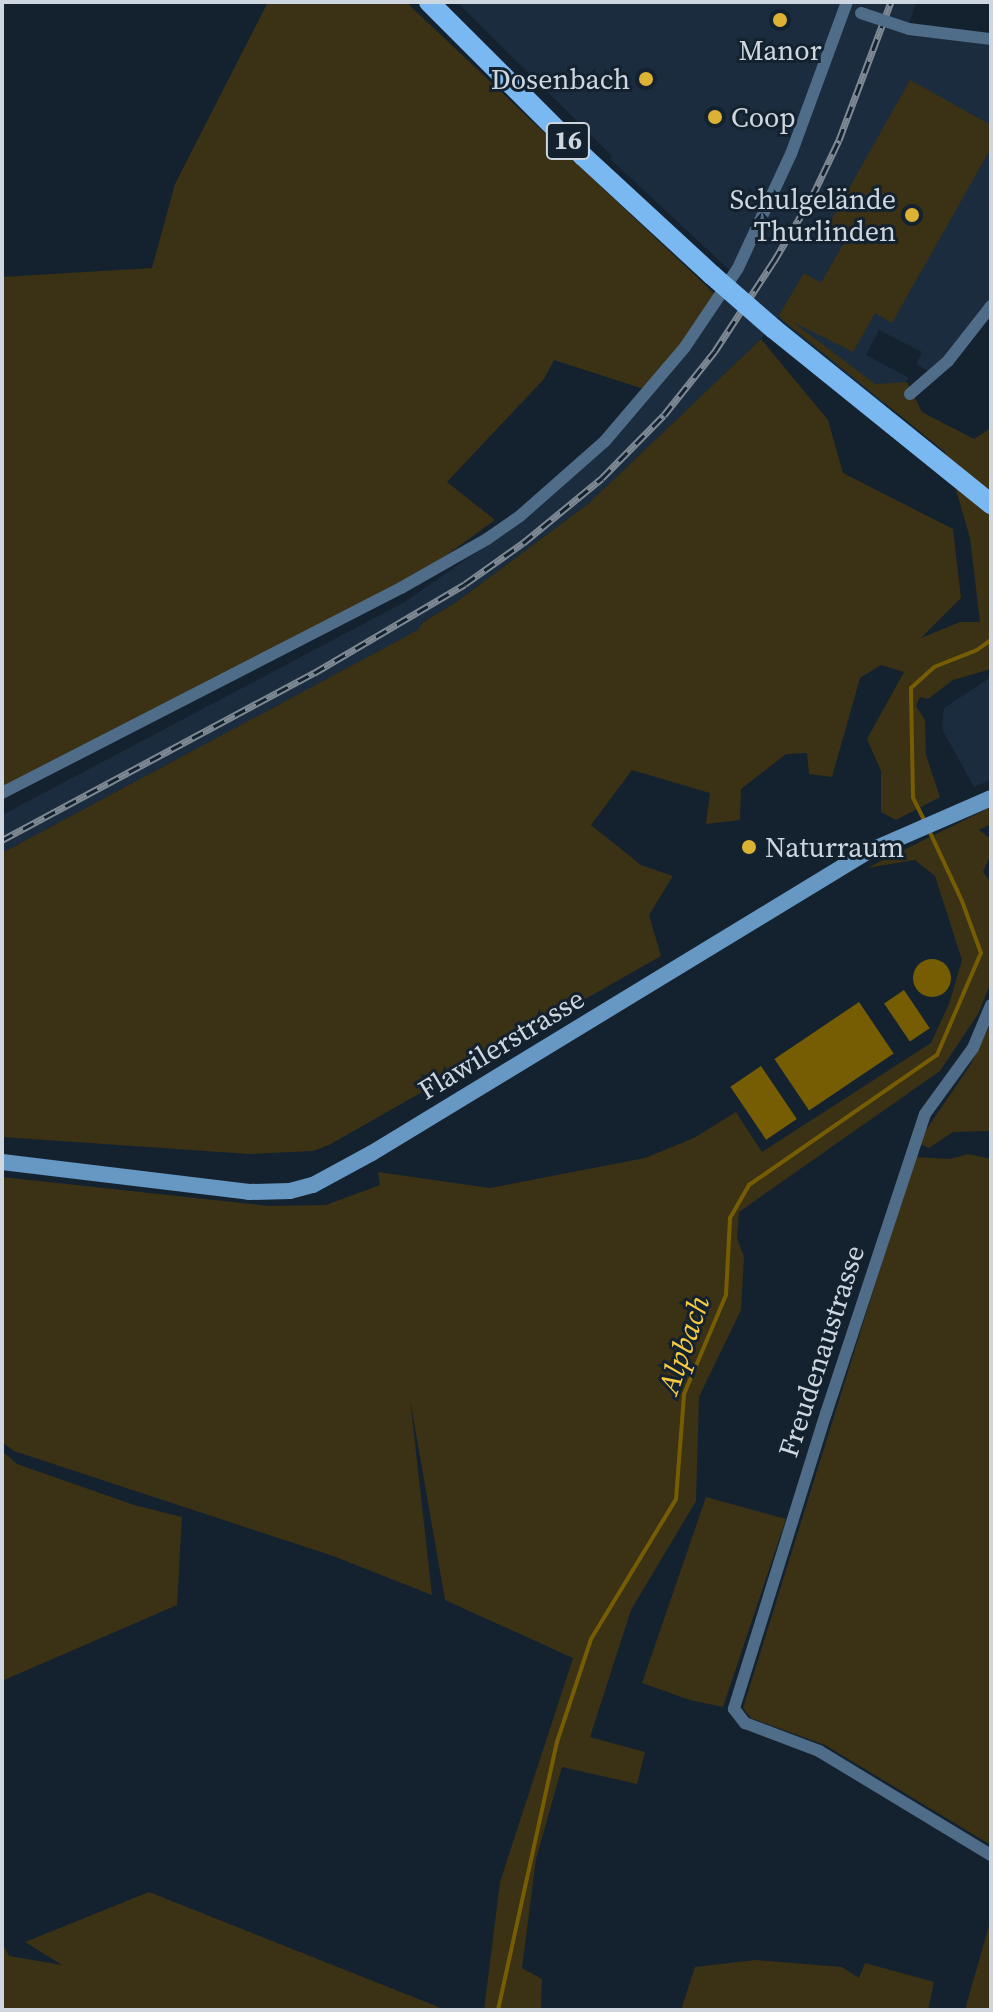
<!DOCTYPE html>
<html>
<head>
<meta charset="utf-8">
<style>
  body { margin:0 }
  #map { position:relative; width:993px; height:2012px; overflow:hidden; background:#14222f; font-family:"Source Serif 4",serif }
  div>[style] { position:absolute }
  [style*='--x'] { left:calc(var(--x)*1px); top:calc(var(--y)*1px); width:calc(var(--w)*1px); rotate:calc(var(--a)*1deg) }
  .built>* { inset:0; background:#1a2c3d }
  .green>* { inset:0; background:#3b3114 }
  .water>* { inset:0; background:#765d03; transform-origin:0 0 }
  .round { border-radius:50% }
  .stream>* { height:4px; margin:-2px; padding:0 2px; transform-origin:2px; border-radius:2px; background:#765d03 }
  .minor>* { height:12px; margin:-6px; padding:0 6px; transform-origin:6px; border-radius:6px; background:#4f6c88 }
  .secondary>* { height:16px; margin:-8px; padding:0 8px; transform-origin:8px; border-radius:8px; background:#6797c3 }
  .primary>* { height:20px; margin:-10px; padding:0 10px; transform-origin:10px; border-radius:10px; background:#79b8f1 }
  .rail>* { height:7px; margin-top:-3.5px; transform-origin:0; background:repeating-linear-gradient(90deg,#14222f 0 12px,#7e8994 0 24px); box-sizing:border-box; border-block:2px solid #7e8994 }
  .minor-bridge>* { height:12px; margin:-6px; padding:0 6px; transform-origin:6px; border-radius:6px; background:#4f6c88 }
  .primary-bridge>* { height:20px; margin:-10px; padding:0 10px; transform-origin:10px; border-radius:10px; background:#79b8f1 }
  .dots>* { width:22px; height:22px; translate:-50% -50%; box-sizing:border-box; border:4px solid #14222f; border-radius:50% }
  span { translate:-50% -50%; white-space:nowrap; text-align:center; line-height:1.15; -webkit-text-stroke:6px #14222f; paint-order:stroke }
  .shield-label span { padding:2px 6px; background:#14222f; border:2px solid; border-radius:6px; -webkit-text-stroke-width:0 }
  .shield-label { font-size:26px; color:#ced7e0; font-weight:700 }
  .poi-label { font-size:28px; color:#ced7e0 }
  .right { translate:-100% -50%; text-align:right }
  .left { translate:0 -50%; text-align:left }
  .street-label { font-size:28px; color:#ced7e0 }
  .water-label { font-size:30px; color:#f5c942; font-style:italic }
  .frame { position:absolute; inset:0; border:4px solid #ced7e0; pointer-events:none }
</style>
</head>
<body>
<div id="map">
  <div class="built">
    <div style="clip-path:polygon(457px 2px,916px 2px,906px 34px,991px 44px,991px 298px,985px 310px,931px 373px,916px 364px,922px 352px,879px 330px,866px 355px,909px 378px,885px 405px,777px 317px,761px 339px,588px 504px,455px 603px,423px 622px,419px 630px,2px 853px,2px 815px,403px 603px,525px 519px,617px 435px,689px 349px,738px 278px,610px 159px,612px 156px)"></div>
    <div style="clip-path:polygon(991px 677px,991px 780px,974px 787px,942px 729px,944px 708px)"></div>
  </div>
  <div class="green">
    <div style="clip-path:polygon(268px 2px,406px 2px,720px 299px,647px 390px,554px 360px,544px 379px,447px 482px,495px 520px,401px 588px,2px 793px,2px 277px,152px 268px,175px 184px)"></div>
    <div style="clip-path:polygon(910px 80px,991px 125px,991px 148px,892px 323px,875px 313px,853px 352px,793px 322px,875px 384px,907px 382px,922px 412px,974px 439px,991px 428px,991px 669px,953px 680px,928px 699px,920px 697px,916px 706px,925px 720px,926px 755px,940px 797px,896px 820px,881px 812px,881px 771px,867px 739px,904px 672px,881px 665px,860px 678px,832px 777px,809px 774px,807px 753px,786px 754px,741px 789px,740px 820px,706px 824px,710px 793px,632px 770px,591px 825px,641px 865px,673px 876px,649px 915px,661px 956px,329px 1145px,313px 1151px,249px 1154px,2px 1137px,2px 853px,418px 630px,423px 622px,455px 603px,588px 504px,761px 339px,828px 420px,843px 473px,953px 529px,961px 598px,921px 638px,960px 622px,980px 622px,970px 538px,945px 452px,778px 316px,782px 317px,779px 315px,804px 273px,821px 283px,843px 244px,824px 233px)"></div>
    <div style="clip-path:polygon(991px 807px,991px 824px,979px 830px,991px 839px,991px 854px,983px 872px,991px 883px,991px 982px,978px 1014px,940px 1071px,739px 1212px,737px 1238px,744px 1257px,741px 1310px,699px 1397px,696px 1501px,631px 1610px,590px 1737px,645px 1752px,637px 1784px,562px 1767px,536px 1859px,522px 1968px,542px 1979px,541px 2010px,484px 2010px,500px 1882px,573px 1658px,445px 1600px,410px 1399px,432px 1595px,333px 1556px,14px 1451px,2px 1442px,2px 1177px,269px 1206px,326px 1205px,380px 1185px,378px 1172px,490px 1188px,645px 1158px,694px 1138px,736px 1112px,762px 1152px,931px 1043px,949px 1004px,962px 960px,935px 876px,915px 860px,867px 868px)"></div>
    <div style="clip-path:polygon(991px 1023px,991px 1131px,953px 1132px,929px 1148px,920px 1144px,924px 1133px,971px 1064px)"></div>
    <div style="clip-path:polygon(968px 1154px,991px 1159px,991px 1845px,825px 1745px,751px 1718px,743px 1708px,915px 1157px,950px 1159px)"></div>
    <div style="clip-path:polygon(2px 1451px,17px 1464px,134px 1505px,182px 1517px,177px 1605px,2px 1681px)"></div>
    <div style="clip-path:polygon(706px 1497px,786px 1519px,723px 1707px,690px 1700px,642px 1683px)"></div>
    <div style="clip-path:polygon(149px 1892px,446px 2010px,2px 2010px,2px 1942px,9px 1956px,62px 1965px,25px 1942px)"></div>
    <div style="clip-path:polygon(991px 1919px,991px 2010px,967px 2010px,966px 2006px)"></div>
    <div style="clip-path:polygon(755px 1960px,842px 1967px,859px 1978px,865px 1963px,934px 1982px,928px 2010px,681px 2010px,695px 1967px)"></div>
  </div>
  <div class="water">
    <div class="round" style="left:913px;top:959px;width:38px;height:38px"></div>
    <div style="left:904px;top:990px;width:46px;height:24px;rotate:56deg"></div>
    <div style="left:859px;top:1002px;width:62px;height:102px;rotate:56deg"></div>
    <div style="left:761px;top:1066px;width:64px;height:37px;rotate:56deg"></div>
  </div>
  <div class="stream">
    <div style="--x:924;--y:820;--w:25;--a:-116"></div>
    <div style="--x:913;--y:797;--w:109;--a:-91.1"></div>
    <div style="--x:911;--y:688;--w:31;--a:-42"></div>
    <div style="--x:934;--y:667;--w:46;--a:-21.6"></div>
    <div style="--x:977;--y:650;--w:17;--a:-36"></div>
    <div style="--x:498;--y:2010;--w:274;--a:-77.6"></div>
    <div style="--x:557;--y:1742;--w:108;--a:-71.7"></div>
    <div style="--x:591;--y:1639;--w:164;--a:-58.7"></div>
    <div style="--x:676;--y:1499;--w:105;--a:-85.6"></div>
    <div style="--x:684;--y:1394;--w:108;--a:-67"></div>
    <div style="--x:726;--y:1295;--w:77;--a:-87"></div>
    <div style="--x:730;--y:1218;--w:38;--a:-60"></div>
    <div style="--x:749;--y:1185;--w:229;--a:-34.7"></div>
    <div style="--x:937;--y:1055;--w:111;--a:-66.7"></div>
    <div style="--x:981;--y:953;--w:55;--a:-110.1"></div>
    <div style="--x:962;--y:901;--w:81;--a:-115"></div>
  </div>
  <div class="minor">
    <div style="--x:909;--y:29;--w:83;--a:7"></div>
    <div style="--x:910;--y:394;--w:50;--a:-41"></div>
    <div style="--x:948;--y:361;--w:70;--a:-52"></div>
    <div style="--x:2;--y:793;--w:449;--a:-27.2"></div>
    <div style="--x:401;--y:588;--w:99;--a:-29.7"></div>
    <div style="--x:487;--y:539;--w:40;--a:-34.9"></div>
    <div style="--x:520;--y:516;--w:113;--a:-41.4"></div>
    <div style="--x:605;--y:441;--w:123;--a:-49.6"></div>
    <div style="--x:685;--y:347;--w:95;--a:-56.1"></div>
    <div style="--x:738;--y:268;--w:126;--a:-65.1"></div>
    <div style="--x:791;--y:154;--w:162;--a:-69.8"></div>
    <div style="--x:991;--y:1005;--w:47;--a:112.7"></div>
    <div style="--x:973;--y:1048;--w:82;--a:126"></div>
    <div style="--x:925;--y:1114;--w:315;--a:108.3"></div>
    <div style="--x:826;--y:1413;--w:310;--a:107.3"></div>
    <div style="--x:734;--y:1709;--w:18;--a:52"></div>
    <div style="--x:745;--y:1723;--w:79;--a:20.7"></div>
    <div style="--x:819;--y:1751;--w:201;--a:31.2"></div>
  </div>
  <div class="secondary">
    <div style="--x:2;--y:1162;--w:249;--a:6.9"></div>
    <div style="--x:249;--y:1192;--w:41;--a:-1.4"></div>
    <div style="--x:290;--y:1191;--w:24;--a:-15"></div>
    <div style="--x:313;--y:1185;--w:67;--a:-28.5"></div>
    <div style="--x:372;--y:1153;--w:579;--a:-31.3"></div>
    <div style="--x:867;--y:852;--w:135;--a:-23.5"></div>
  </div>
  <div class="primary">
    <div style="--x:429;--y:2;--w:218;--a:45"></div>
    <div style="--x:583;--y:156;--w:176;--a:42.7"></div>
    <div style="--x:774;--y:329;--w:279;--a:38.9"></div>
  </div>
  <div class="rail">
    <div style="--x:2;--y:840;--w:354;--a:-28.2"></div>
    <div style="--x:314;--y:673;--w:175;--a:-30.5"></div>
    <div style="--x:465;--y:584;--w:71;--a:-35.3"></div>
    <div style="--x:523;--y:543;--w:102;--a:-39.4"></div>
    <div style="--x:602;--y:478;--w:88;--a:-45.5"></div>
    <div style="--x:664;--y:415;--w:82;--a:-51.4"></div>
    <div style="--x:715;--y:351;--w:108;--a:-56.8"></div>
    <div style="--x:774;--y:261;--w:74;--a:-59.3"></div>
    <div style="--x:812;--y:197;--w:63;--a:-64.7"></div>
    <div style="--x:839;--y:140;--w:147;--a:-69.4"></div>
  </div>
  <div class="minor-bridge">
    <div style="--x:861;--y:13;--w:51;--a:18.4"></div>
  </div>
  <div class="primary-bridge">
    <div style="--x:712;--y:275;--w:82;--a:41.1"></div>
  </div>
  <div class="dots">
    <div style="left:780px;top:20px;background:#dbb233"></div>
    <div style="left:646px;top:79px;background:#dbb233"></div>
    <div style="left:715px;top:117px;background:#dbb233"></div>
    <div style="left:912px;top:215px;background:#dbb233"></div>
    <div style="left:749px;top:847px;background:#dbb233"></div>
  </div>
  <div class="shield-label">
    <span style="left:568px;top:141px">16</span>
  </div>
  <div class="poi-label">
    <span style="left:780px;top:50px">Manor</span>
    <span class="right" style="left:630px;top:79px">Dosenbach</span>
    <span class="left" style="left:731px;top:117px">Coop</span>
    <span class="right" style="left:896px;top:215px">Schulgelände<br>Thurlinden</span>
    <span class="left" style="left:765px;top:847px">Naturraum</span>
  </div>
  <div class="street-label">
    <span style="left:501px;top:1044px;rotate:-31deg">Flawilerstrasse</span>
    <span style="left:821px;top:1351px;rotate:-72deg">Freudenaustrasse</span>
  </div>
  <div class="water-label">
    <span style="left:684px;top:1345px;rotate:-71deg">Alpbach</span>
  </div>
  <div class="frame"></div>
</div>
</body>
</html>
